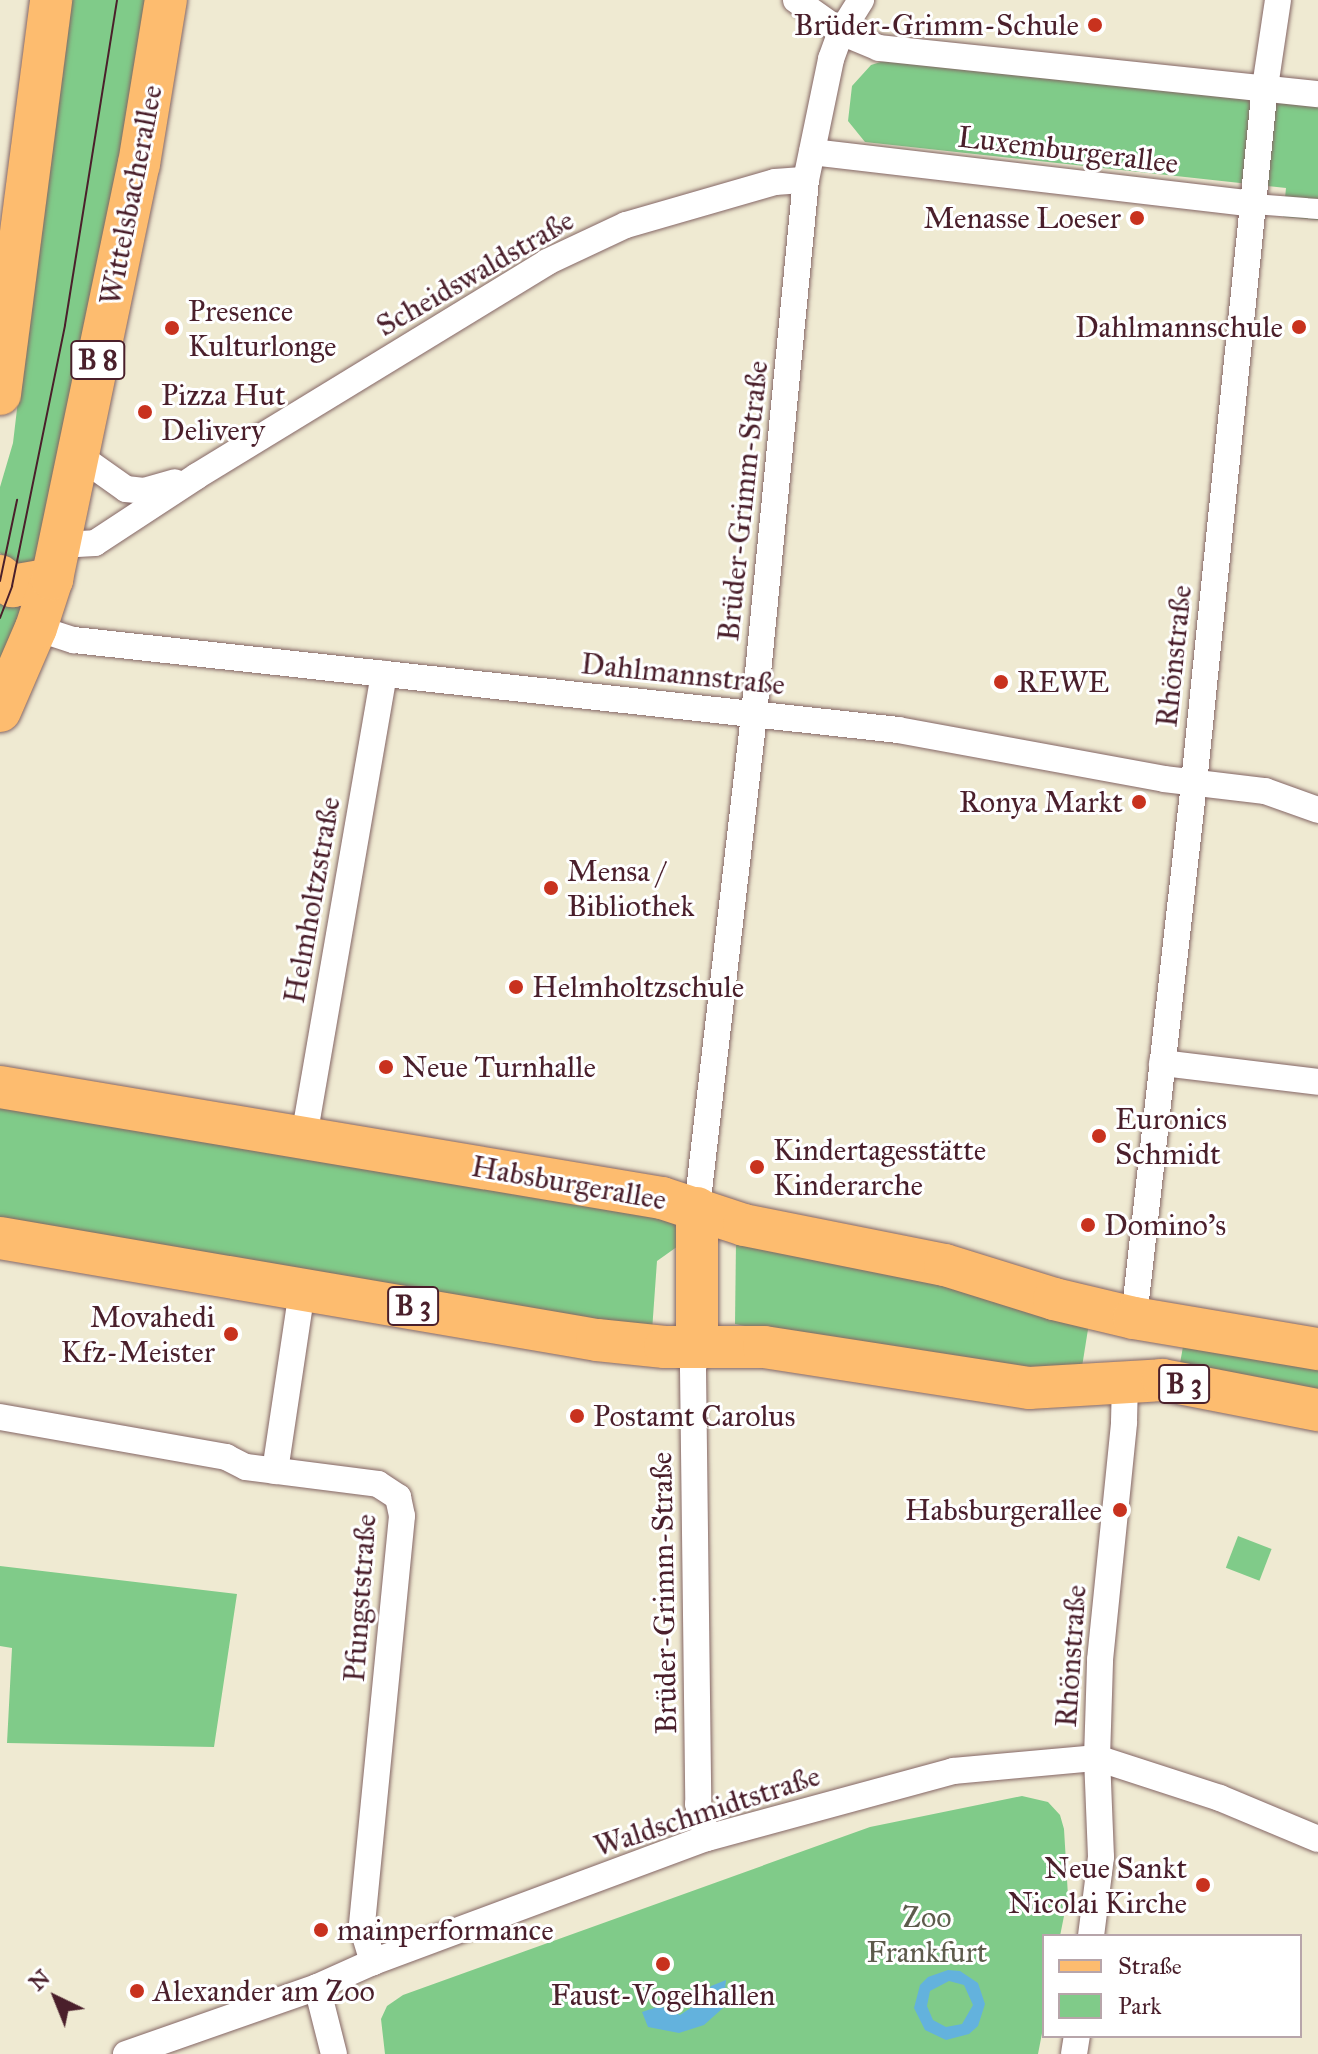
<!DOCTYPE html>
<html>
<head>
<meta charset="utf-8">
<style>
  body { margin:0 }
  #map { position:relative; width:1318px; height:2054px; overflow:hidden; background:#efead2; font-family:"IM FELL Great Primer",serif }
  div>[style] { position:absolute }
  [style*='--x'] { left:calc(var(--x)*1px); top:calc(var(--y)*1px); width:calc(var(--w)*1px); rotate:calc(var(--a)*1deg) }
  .green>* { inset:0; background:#80cb89; transform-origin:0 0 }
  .water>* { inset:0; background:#63b2dd }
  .roads { filter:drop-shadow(0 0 2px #846665) drop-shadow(0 0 2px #846665) }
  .pedestrian>* { height:20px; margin:-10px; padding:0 10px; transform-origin:10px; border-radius:10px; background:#fff }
  .minor>* { height:26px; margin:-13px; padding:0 13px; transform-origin:13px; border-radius:13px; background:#fff }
  .primary>* { height:42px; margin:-21px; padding:0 21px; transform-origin:21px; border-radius:21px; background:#fdbc6f }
  .tram>* { height:2px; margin:-1px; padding:0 1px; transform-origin:1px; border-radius:1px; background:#4a1f2b }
  .dots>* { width:22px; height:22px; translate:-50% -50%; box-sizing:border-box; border:4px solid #fff; border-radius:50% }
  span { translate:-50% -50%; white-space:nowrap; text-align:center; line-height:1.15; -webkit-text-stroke:6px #fff; paint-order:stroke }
  .shield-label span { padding:2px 6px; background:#fff; border:2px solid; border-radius:6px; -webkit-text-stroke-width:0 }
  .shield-label { font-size:28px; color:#4a1f2b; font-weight:700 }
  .poi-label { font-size:30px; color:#4a1f2b }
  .right { translate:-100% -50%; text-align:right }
  .left { translate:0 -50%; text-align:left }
  .street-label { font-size:30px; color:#4a1f2b }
  .park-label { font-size:30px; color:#5d5b4c }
  .legend { position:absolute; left:1042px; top:1934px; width:260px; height:104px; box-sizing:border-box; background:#fff; border:2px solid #b7a5aa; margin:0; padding:10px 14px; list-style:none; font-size:24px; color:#4a1f2b }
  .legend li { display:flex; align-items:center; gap:16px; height:40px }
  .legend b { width:40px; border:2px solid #b7a5aa }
  .north { position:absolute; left:16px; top:1958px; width:80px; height:80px; -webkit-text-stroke:6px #fff; paint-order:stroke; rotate:317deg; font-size:22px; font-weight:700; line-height:32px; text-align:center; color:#4a1f2b }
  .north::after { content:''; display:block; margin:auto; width:28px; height:36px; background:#4a1f2b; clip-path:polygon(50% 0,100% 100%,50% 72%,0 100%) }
</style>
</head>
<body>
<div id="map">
  <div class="green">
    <div style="clip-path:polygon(65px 0,154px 0,45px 555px,31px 566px,11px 563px,0 553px,0 487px,13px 443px)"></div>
    <div style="clip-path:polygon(887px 60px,1318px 99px,1318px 220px,1283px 217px,1286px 188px,865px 142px,848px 121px,852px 86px,871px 65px)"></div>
    <div style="clip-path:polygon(0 595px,29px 595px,0 684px)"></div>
    <div style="clip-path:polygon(0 1100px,690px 1215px,688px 1239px,657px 1261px,652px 1331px,0 1226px)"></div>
    <div style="clip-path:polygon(765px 1241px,1089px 1323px,1081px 1373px,910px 1359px,735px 1324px,736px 1242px)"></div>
    <div style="clip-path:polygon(1184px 1341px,1318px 1362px,1318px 1397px,1179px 1369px)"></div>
    <div style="left:1238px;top:1536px;width:36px;height:34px;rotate:21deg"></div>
    <div style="clip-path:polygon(0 1566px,237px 1594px,214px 1747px,7px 1743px,12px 1648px,0 1646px)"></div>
    <div style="clip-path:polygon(1022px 1796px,1048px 1802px,1060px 1815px,1064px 1829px,1068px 1896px,1060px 1936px,1044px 1936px,1044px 2023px,1038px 2054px,385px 2054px,381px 2019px,387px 2006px,403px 1995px,870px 1827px)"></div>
  </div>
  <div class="water">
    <div style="clip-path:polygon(evenodd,948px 1970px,960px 1971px,978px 1983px,985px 2004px,978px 2026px,969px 2034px,946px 2040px,925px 2030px,914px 2008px,920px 1985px,928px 1977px,948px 1970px,949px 1981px,964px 1985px,973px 2005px,962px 2024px,946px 2027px,933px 2020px,927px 2006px,930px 1991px,949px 1981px)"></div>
    <div style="clip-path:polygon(726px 1980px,723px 2008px,704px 2025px,679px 2033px,648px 2027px,642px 2012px,660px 2006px,680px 2015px,704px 1999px,711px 1986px)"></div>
  </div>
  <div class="roads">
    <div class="pedestrian">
      <div style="--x:1254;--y:204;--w:64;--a:4.5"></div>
    </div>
    <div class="minor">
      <div style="--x:796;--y:0;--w:55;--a:35.4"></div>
      <div style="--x:841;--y:32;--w:41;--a:22.8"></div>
      <div style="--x:879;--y:48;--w:441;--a:6"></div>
      <div style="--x:812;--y:152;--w:445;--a:6.7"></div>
      <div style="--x:78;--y:455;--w:59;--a:35.3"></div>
      <div style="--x:126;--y:489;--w:18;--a:6"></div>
      <div style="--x:144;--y:491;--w:32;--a:-16"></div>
      <div style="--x:59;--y:545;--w:36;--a:-3"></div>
      <div style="--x:95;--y:543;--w:122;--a:-33.3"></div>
      <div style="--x:197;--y:476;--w:410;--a:-31.4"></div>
      <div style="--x:547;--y:262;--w:87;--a:-25.1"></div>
      <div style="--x:626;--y:225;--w:155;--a:-16.1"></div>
      <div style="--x:775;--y:182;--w:31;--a:-4"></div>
      <div style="--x:36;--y:628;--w:40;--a:18"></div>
      <div style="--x:74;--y:640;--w:829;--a:6.23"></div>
      <div style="--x:898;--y:730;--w:270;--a:10.4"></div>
      <div style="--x:1164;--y:779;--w:102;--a:6.8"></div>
      <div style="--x:1265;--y:791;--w:56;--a:19.7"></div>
      <div style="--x:1162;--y:1063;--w:157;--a:6.9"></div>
      <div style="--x:304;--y:1137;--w:470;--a:-80.2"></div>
      <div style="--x:697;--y:1208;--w:497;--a:-83.4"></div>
      <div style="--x:754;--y:714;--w:537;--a:-84.44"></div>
      <div style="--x:806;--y:180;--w:124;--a:-78.3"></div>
      <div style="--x:831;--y:59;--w:29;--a:-70"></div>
      <div style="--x:841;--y:32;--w:38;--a:-58"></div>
      <div style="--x:1134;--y:1318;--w:538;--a:-83.6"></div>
      <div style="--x:1194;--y:783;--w:700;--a:-84.18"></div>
      <div style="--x:1265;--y:87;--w:88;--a:-81.5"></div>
      <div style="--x:697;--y:1346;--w:23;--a:100"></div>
      <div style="--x:693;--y:1369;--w:435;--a:89.3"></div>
      <div style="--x:698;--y:1804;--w:35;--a:75"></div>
      <div style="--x:0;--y:1417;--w:230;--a:10"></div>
      <div style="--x:226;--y:1457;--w:22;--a:27"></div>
      <div style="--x:246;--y:1467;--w:133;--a:7.3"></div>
      <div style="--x:378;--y:1484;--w:24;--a:33"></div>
      <div style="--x:398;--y:1497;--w:19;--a:78"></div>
      <div style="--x:402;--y:1516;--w:412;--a:95.6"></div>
      <div style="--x:362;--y:1926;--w:38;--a:73"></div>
      <div style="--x:275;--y:1471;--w:182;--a:-81.5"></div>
      <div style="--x:1091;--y:1936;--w:80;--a:-82.8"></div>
      <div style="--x:1101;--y:1857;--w:99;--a:-92.3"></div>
      <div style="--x:1097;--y:1758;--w:98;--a:-88.2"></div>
      <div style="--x:1100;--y:1660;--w:239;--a:-84.2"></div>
      <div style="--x:1124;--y:1422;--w:41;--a:-88.6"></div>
      <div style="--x:317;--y:1987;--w:69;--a:75.8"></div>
      <div style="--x:126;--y:2054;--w:202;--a:-19.3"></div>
      <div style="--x:317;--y:1987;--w:61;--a:-24.1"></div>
      <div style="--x:373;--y:1962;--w:356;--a:-20.4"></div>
      <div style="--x:707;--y:1838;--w:255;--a:-15.2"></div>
      <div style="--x:953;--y:1771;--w:145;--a:-5.2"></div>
      <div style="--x:1097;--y:1758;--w:129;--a:18"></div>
      <div style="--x:1220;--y:1798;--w:106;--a:22.7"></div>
      <div style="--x:1074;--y:2054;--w:18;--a:-81"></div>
    </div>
    <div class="primary">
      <div style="--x:0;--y:394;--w:397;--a:-82.6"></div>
      <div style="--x:0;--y:576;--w:16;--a:40"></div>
      <div style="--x:12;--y:586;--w:41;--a:-9.9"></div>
      <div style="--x:0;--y:711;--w:90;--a:-66.6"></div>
      <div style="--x:36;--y:628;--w:52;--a:-71.9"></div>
      <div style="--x:52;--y:579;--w:424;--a:-78.2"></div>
      <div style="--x:139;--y:164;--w:166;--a:-80.7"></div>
      <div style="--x:0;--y:1087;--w:671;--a:9.52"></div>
      <div style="--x:662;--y:1198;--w:86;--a:18.2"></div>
      <div style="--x:744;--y:1225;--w:205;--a:11.3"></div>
      <div style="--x:945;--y:1265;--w:114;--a:17.3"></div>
      <div style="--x:1054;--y:1299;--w:82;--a:13.4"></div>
      <div style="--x:1134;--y:1318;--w:187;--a:9.6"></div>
      <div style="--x:0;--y:1238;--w:606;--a:9.7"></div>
      <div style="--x:597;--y:1340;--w:68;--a:5.9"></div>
      <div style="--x:665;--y:1347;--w:99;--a:0"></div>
      <div style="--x:764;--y:1347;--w:268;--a:8.8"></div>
      <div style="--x:1029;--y:1388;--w:134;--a:-3.4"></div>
      <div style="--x:1163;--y:1380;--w:158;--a:11"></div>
      <div style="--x:697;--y:1346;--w:138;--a:-90"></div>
    </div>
  </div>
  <div class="tram">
    <div style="--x:0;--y:581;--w:83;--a:-78.1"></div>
    <div style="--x:0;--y:618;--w:34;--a:-69"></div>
    <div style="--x:12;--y:586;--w:266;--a:-78.5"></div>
    <div style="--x:65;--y:325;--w:329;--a:-80.9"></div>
  </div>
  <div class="dots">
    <div style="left:1095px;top:25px;background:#c8321e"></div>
    <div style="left:1137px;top:218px;background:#c8321e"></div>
    <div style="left:1299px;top:327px;background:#c8321e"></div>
    <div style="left:172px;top:328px;background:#c8321e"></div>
    <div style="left:145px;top:412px;background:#c8321e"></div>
    <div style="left:1001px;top:682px;background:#c8321e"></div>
    <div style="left:1139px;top:802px;background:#c8321e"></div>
    <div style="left:551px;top:888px;background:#c8321e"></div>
    <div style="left:516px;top:987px;background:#c8321e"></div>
    <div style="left:386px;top:1067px;background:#c8321e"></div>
    <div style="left:1099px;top:1136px;background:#c8321e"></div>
    <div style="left:757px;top:1167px;background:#c8321e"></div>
    <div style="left:1088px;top:1225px;background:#c8321e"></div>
    <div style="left:231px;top:1334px;background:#c8321e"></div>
    <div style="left:577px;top:1416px;background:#c8321e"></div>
    <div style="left:1120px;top:1510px;background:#c8321e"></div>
    <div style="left:1203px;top:1885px;background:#c8321e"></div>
    <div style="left:321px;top:1930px;background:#c8321e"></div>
    <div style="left:663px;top:1964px;background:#c8321e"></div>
    <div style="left:137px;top:1991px;background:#c8321e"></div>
  </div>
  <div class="shield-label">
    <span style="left:98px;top:360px">B 8</span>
    <span style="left:413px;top:1306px">B 3</span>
    <span style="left:1184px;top:1384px">B 3</span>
  </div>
  <div class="poi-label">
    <span class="right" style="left:1079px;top:25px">Brüder-Grimm-Schule</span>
    <span class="right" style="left:1121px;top:218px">Menasse Loeser</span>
    <span class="left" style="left:188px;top:328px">Presence<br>Kulturlonge</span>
    <span class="right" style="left:1283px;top:327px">Dahlmannschule</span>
    <span class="left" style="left:161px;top:412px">Pizza Hut<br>Delivery</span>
    <span class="left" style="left:1017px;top:682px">REWE</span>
    <span class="right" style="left:1123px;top:802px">Ronya Markt</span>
    <span class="left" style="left:567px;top:888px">Mensa /<br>Bibliothek</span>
    <span class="left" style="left:532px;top:987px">Helmholtzschule</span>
    <span class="left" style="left:402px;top:1067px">Neue Turnhalle</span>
    <span class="left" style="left:1115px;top:1136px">Euronics<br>Schmidt</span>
    <span class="left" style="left:773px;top:1167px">Kindertagesstätte<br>Kinderarche</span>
    <span class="left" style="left:1104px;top:1225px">Domino's</span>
    <span class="right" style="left:215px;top:1334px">Movahedi<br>Kfz-Meister</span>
    <span class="left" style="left:593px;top:1416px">Postamt Carolus</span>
    <span class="right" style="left:1102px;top:1510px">Habsburgerallee</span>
    <span class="right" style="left:1187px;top:1885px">Neue Sankt<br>Nicolai Kirche</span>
    <span class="left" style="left:337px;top:1930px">mainperformance</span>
    <span class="left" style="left:153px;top:1991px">Alexander am Zoo</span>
    <span style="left:663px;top:1995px">Faust-Vogelhallen</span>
  </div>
  <div class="street-label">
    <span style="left:1068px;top:150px;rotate:7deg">Luxemburgerallee</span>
    <span style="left:131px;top:195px;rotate:-79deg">Wittelsbacherallee</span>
    <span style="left:475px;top:273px;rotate:-30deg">Scheidswaldstraße</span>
    <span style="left:743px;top:501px;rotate:-84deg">Brüder-Grimm-Straße</span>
    <span style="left:1174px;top:656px;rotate:-84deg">Rhönstraße</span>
    <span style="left:683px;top:674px;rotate:6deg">Dahlmannstraße</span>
    <span style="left:312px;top:900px;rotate:-80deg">Helmholtzstraße</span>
    <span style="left:569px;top:1183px;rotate:10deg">Habsburgerallee</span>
    <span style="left:664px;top:1593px;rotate:-91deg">Brüder-Grimm-Straße</span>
    <span style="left:360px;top:1598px;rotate:-86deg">Pfungststraße</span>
    <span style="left:1071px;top:1656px;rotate:-86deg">Rhönstraße</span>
    <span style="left:707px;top:1811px;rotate:-18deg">Waldschmidtstraße</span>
  </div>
  <div class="park-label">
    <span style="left:927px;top:1934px">Zoo<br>Frankfurt</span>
  </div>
  <ul class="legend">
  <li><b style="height:10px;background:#fdbc6f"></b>Straße</li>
  <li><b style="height:22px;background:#80cb89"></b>Park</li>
  </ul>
  <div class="north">N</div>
</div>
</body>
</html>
